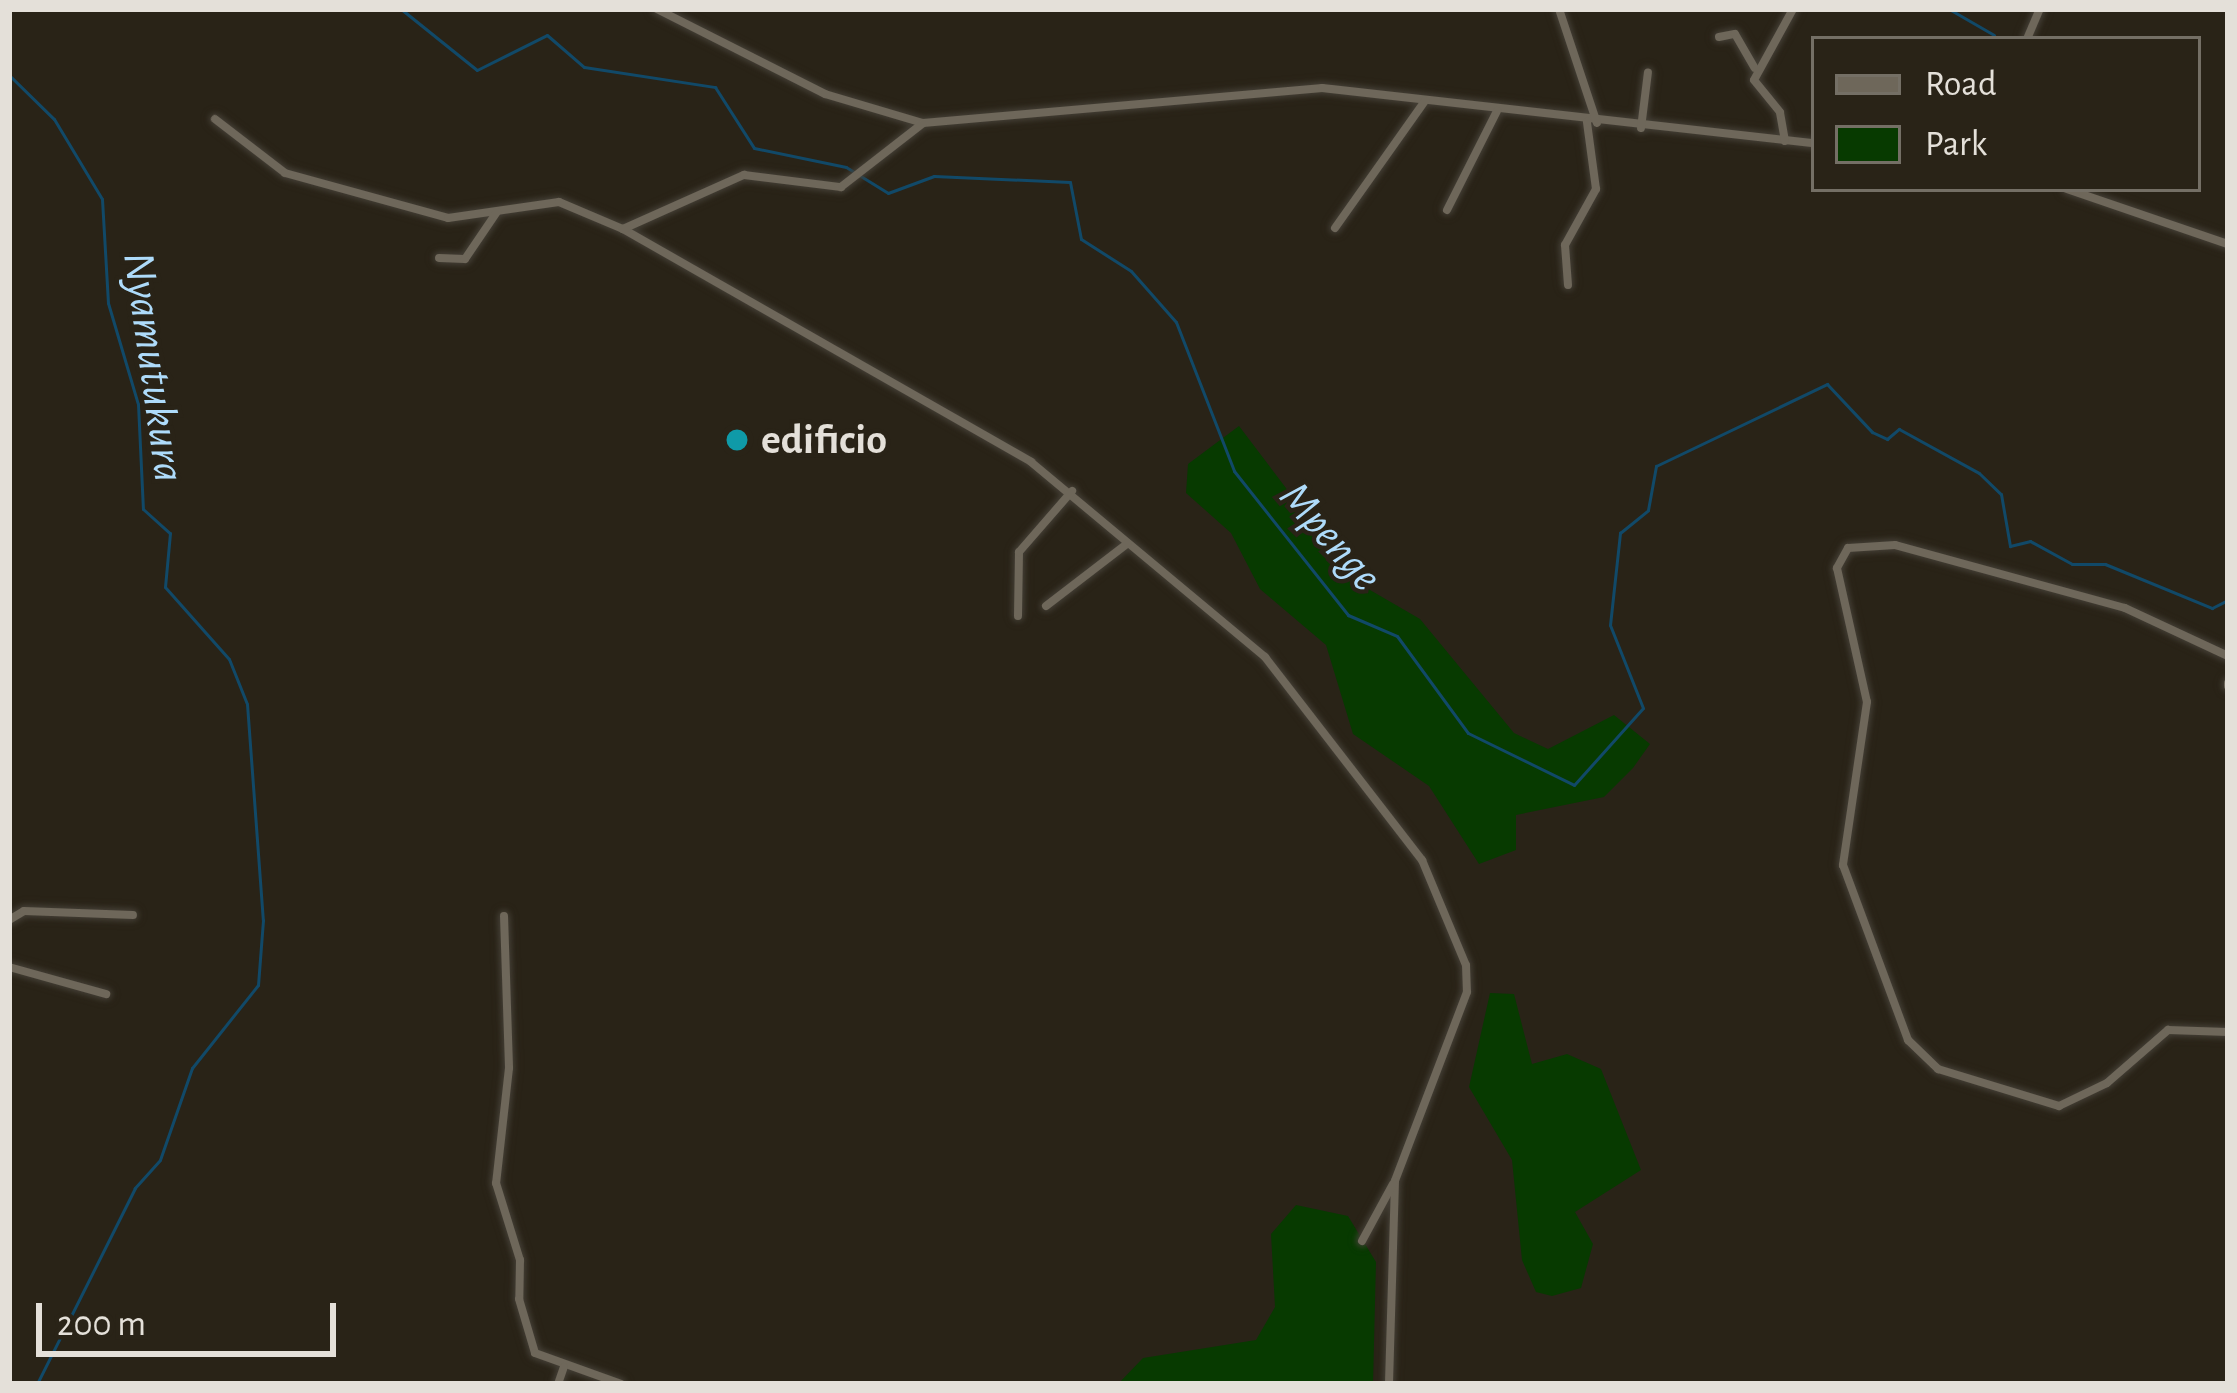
<!DOCTYPE html>
<html>
<head>
<meta charset="utf-8">
<style>
  body { margin:0 }
  #map { position:relative; width:2237px; height:1393px; overflow:hidden; background:#292317; font-family:"Alegreya Sans",sans-serif }
  div>[style] { position:absolute }
  [style*='--x'] { left:calc(var(--x)*1px); top:calc(var(--y)*1px); width:calc(var(--w)*1px); rotate:calc(var(--a)*1deg) }
  .green>* { inset:0; background:#073a00 }
  .stream>* { height:3px; margin:-1.5px; padding:0 1.5px; transform-origin:1.5px; border-radius:1.5px; background:#114968 }
  .roads { filter:drop-shadow(0 0 3px #443f36) drop-shadow(0 0 3px #443f36) }
  .street>* { height:8px; margin:-4px; padding:0 4px; transform-origin:4px; border-radius:4px; background:#6e675a }
  .dots>* { width:33px; height:33px; translate:-50% -50%; box-sizing:border-box; border:6px solid #292317; border-radius:50% }
  span { translate:-50% -50%; white-space:nowrap; text-align:center; line-height:1.15; -webkit-text-stroke:9px #292317; paint-order:stroke }
  .poi-label { font-size:42px; color:#e4e0d9; font-weight:700 }
  .left { translate:0 -50%; text-align:left }
  .water-label { font-size:45px; color:#aedbfa; font-style:italic }
  .frame { position:absolute; inset:0; border:12px solid #e4e0d9; pointer-events:none }
  .legend { position:absolute; left:1811px; top:36px; width:390px; height:156px; box-sizing:border-box; background:#292317; border:3px solid #746f65; margin:0; padding:15px 21px; list-style:none; font-size:36px; color:#e4e0d9 }
  .legend li { display:flex; align-items:center; gap:24px; height:60px }
  .legend b { width:60px; border:3px solid #746f65 }
  .scale { position:absolute; left:36px; top:1303px; width:300px; height:54px; box-sizing:border-box; border:6px solid #e4e0d9; border-top:0; padding-left:15px; font-size:36px; line-height:42px; white-space:nowrap; color:#e4e0d9; -webkit-text-stroke:9px #292317; paint-order:stroke }
</style>
</head>
<body>
<div id="map">
  <div class="green">
    <div style="clip-path:polygon(1239px 426px,1358px 583px,1420px 619px,1514px 733px,1548px 749px,1614px 715px,1650px 744px,1633px 768px,1604px 797px,1516px 815px,1516px 850px,1479px 864px,1429px 786px,1353px 734px,1326px 645px,1260px 589px,1231px 533px,1186px 493px,1188px 464px)"></div>
    <div style="clip-path:polygon(1490px 993px,1514px 994px,1532px 1064px,1567px 1054px,1601px 1069px,1641px 1170px,1575px 1212px,1593px 1244px,1581px 1288px,1552px 1296px,1536px 1292px,1522px 1260px,1512px 1160px,1469px 1087px)"></div>
    <div style="clip-path:polygon(1296px 1205px,1348px 1216px,1376px 1262px,1373px 1384px,1118px 1384px,1143px 1358px,1256px 1340px,1275px 1307px,1271px 1234px)"></div>
  </div>
  <div class="stream">
    <div style="--x:401;--y:9;--w:97;--a:38.8"></div>
    <div style="--x:477;--y:70;--w:78;--a:-26.6"></div>
    <div style="--x:547;--y:35;--w:49;--a:40.9"></div>
    <div style="--x:584;--y:67;--w:133;--a:8.7"></div>
    <div style="--x:715;--y:87;--w:72;--a:57.4"></div>
    <div style="--x:754;--y:148;--w:94;--a:11.7"></div>
    <div style="--x:846;--y:167;--w:49;--a:31.8"></div>
    <div style="--x:888;--y:193;--w:49;--a:-20.3"></div>
    <div style="--x:934;--y:176;--w:136;--a:2.5"></div>
    <div style="--x:1070;--y:182;--w:58;--a:79.1"></div>
    <div style="--x:1081;--y:239;--w:59;--a:32.6"></div>
    <div style="--x:1131;--y:271;--w:68;--a:48.6"></div>
    <div style="--x:1176;--y:322;--w:160;--a:68.7"></div>
    <div style="--x:1234;--y:471;--w:184;--a:51.6"></div>
    <div style="--x:1348;--y:615;--w:53;--a:23.2"></div>
    <div style="--x:1397;--y:636;--w:120;--a:53.8"></div>
    <div style="--x:1468;--y:733;--w:118;--a:26.1"></div>
    <div style="--x:1574;--y:785;--w:103;--a:-48.1"></div>
    <div style="--x:1643;--y:708;--w:89;--a:-111.7"></div>
    <div style="--x:1610;--y:625;--w:93;--a:-83.8"></div>
    <div style="--x:1620;--y:533;--w:36;--a:-39"></div>
    <div style="--x:1648;--y:510;--w:45;--a:-79.7"></div>
    <div style="--x:1656;--y:466;--w:190;--a:-25.6"></div>
    <div style="--x:1827;--y:384;--w:66;--a:46.8"></div>
    <div style="--x:1872;--y:432;--w:17;--a:25"></div>
    <div style="--x:1887;--y:439;--w:16;--a:-40"></div>
    <div style="--x:1899;--y:429;--w:91;--a:28.8"></div>
    <div style="--x:1979;--y:473;--w:30;--a:44"></div>
    <div style="--x:2001;--y:494;--w:53;--a:80.2"></div>
    <div style="--x:2010;--y:546;--w:21;--a:-14"></div>
    <div style="--x:2030;--y:541;--w:48;--a:28.7"></div>
    <div style="--x:2072;--y:564;--w:33;--a:0"></div>
    <div style="--x:2105;--y:564;--w:116;--a:22.4"></div>
    <div style="--x:2212;--y:608;--w:18;--a:-27"></div>
    <div style="--x:1949;--y:9;--w:52;--a:30"></div>
    <div style="--x:9;--y:75;--w:63;--a:44.4"></div>
    <div style="--x:54;--y:119;--w:93;--a:59"></div>
    <div style="--x:102;--y:199;--w:104;--a:86.7"></div>
    <div style="--x:108;--y:303;--w:105;--a:73.5"></div>
    <div style="--x:138;--y:404;--w:105;--a:87.3"></div>
    <div style="--x:143;--y:509;--w:36;--a:42"></div>
    <div style="--x:170;--y:533;--w:54;--a:95.3"></div>
    <div style="--x:165;--y:587;--w:96;--a:48.4"></div>
    <div style="--x:229;--y:659;--w:48;--a:68.2"></div>
    <div style="--x:247;--y:704;--w:217;--a:85.8"></div>
    <div style="--x:263;--y:920;--w:65;--a:94.4"></div>
    <div style="--x:258;--y:985;--w:106;--a:128.5"></div>
    <div style="--x:192;--y:1068;--w:97;--a:109.2"></div>
    <div style="--x:160;--y:1160;--w:38;--a:132"></div>
    <div style="--x:135;--y:1188;--w:219;--a:116.6"></div>
  </div>
  <div class="roads">
    <div class="street">
      <div style="--x:657;--y:9;--w:188;--a:26.8"></div>
      <div style="--x:825;--y:94;--w:102;--a:16.5"></div>
      <div style="--x:923;--y:123;--w:401;--a:-5"></div>
      <div style="--x:1322;--y:88;--w:495;--a:6.4"></div>
      <div style="--x:1559;--y:9;--w:120;--a:71.6"></div>
      <div style="--x:1719;--y:37;--w:16;--a:-11"></div>
      <div style="--x:1735;--y:34;--w:39;--a:60"></div>
      <div style="--x:2027;--y:39;--w:33;--a:-67"></div>
      <div style="--x:215;--y:119;--w:88;--a:37.6"></div>
      <div style="--x:285;--y:173;--w:169;--a:15.4"></div>
      <div style="--x:448;--y:218;--w:112;--a:-8.2"></div>
      <div style="--x:559;--y:202;--w:69;--a:22.9"></div>
      <div style="--x:623;--y:229;--w:470;--a:29.7"></div>
      <div style="--x:1031;--y:462;--w:305;--a:39.8"></div>
      <div style="--x:1265;--y:657;--w:257;--a:52.3"></div>
      <div style="--x:1422;--y:860;--w:114;--a:67.3"></div>
      <div style="--x:1466;--y:965;--w:27;--a:88"></div>
      <div style="--x:1467;--y:992;--w:202;--a:110.9"></div>
      <div style="--x:1395;--y:1181;--w:203;--a:91.7"></div>
      <div style="--x:1641;--y:128;--w:56;--a:-82.9"></div>
      <div style="--x:1785;--y:141;--w:29;--a:-100"></div>
      <div style="--x:1780;--y:112;--w:41;--a:-129.1"></div>
      <div style="--x:1754;--y:80;--w:81;--a:-61.2"></div>
      <div style="--x:2067;--y:189;--w:170;--a:18.9"></div>
      <div style="--x:1447;--y:210;--w:111;--a:-63.2"></div>
      <div style="--x:1335;--y:228;--w:156;--a:-54.7"></div>
      <div style="--x:623;--y:229;--w:133;--a:-24.1"></div>
      <div style="--x:744;--y:175;--w:98;--a:7.1"></div>
      <div style="--x:841;--y:187;--w:103;--a:-37.9"></div>
      <div style="--x:439;--y:258;--w:26;--a:2"></div>
      <div style="--x:465;--y:259;--w:57;--a:-55.8"></div>
      <div style="--x:1568;--y:285;--w:40;--a:-94.3"></div>
      <div style="--x:1565;--y:245;--w:64;--a:-61"></div>
      <div style="--x:1596;--y:189;--w:68;--a:-97.7"></div>
      <div style="--x:1046;--y:606;--w:103;--a:-37.5"></div>
      <div style="--x:1018;--y:616;--w:64;--a:-89.1"></div>
      <div style="--x:1019;--y:552;--w:81;--a:-49"></div>
      <div style="--x:2228;--y:656;--w:114;--a:-155"></div>
      <div style="--x:2125;--y:608;--w:238;--a:-164.7"></div>
      <div style="--x:1895;--y:545;--w:47;--a:176.3"></div>
      <div style="--x:1848;--y:548;--w:23;--a:119"></div>
      <div style="--x:1837;--y:568;--w:137;--a:77.4"></div>
      <div style="--x:1867;--y:702;--w:165;--a:98.4"></div>
      <div style="--x:1843;--y:865;--w:187;--a:69.6"></div>
      <div style="--x:1908;--y:1040;--w:42;--a:44"></div>
      <div style="--x:1938;--y:1069;--w:127;--a:17"></div>
      <div style="--x:2059;--y:1106;--w:53;--a:-25.6"></div>
      <div style="--x:2107;--y:1083;--w:81;--a:-41"></div>
      <div style="--x:2168;--y:1030;--w:60;--a:1.9"></div>
      <div style="--x:2228;--y:683;--w:3;--a:90"></div>
      <div style="--x:504;--y:916;--w:152;--a:88.1"></div>
      <div style="--x:509;--y:1068;--w:116;--a:96.4"></div>
      <div style="--x:496;--y:1183;--w:81;--a:72.7"></div>
      <div style="--x:520;--y:1260;--w:39;--a:91"></div>
      <div style="--x:519;--y:1299;--w:56;--a:73.5"></div>
      <div style="--x:535;--y:1353;--w:91;--a:19.8"></div>
      <div style="--x:9;--y:920;--w:17;--a:-31"></div>
      <div style="--x:24;--y:911;--w:109;--a:2.1"></div>
      <div style="--x:9;--y:967;--w:101;--a:15.6"></div>
      <div style="--x:1362;--y:1241;--w:65;--a:-61.5"></div>
      <div style="--x:558;--y:1384;--w:18;--a:-71"></div>
    </div>
  </div>
  <div class="dots">
    <div style="left:737px;top:440px;background:#0f9aa8"></div>
  </div>
  <div class="poi-label">
    <span class="left" style="left:761px;top:440px">edificio</span>
  </div>
  <div class="water-label">
    <span style="left:153px;top:367px;rotate:82deg">Nyamutukura</span>
    <span style="left:1330px;top:537px;rotate:49deg">Mpenge</span>
  </div>
  <div class="frame"></div>
  <ul class="legend">
  <li><b style="height:15px;background:#6e675a"></b>Road</li>
  <li><b style="height:33px;background:#073a00"></b>Park</li>
  </ul>
  <div class="scale">200 m</div>
</div>
</body>
</html>
